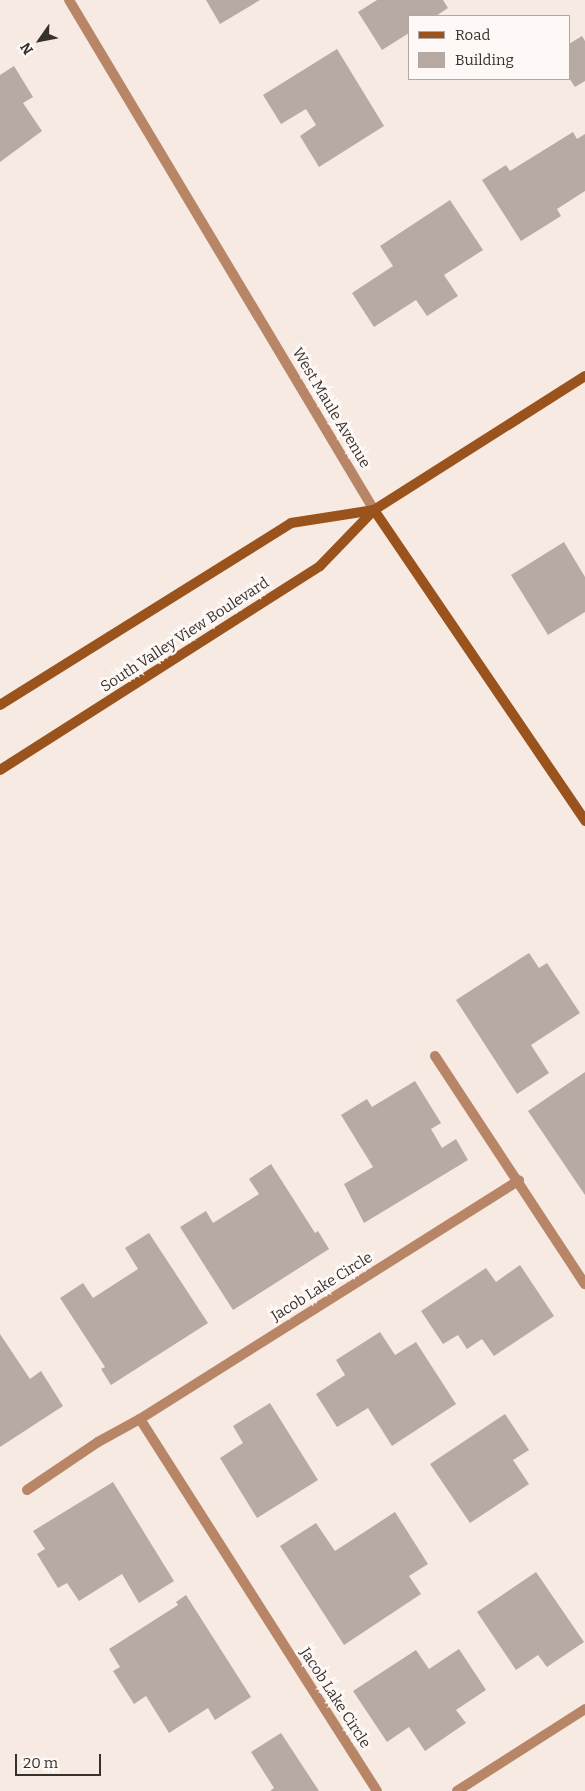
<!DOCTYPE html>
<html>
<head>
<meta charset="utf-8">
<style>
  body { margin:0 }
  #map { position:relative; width:585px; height:1791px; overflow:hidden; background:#f7eae2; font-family:Bitter,serif }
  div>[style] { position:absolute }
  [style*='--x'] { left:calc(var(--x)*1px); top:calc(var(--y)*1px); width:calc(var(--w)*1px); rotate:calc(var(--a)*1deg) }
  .building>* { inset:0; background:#b7aaa2 }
  .street>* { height:10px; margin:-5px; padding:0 5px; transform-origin:5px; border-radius:5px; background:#b88667 }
  .secondary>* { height:10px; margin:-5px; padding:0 5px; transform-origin:5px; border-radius:5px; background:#9a531d }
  span { translate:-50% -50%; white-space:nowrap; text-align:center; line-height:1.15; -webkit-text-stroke:5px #fef9f6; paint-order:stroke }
  .street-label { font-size:15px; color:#37312e }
  .legend { position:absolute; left:408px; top:15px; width:162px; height:65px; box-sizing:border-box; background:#fef9f6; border:1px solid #aea9a6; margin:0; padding:6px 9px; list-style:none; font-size:15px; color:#37312e }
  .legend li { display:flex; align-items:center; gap:10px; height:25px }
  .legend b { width:25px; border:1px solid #aea9a6 }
  .north { position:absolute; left:15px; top:15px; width:50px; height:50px; -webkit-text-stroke:4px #fef9f6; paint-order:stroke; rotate:237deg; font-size:14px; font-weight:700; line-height:20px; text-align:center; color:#37312e }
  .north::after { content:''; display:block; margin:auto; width:18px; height:22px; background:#37312e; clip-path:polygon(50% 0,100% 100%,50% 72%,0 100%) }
  .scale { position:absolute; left:15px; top:1754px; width:86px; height:22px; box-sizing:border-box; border:2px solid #37312e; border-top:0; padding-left:6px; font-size:15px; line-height:18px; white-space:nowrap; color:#37312e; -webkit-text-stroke:4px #fef9f6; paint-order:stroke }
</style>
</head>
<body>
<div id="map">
  <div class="building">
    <div style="clip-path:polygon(206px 0,260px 0,220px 24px)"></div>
    <div style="clip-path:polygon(377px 0,443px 0,448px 8px,436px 16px,409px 16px,409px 33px,382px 50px,358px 12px)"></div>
    <div style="clip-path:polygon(582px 36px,585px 41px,585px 81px,575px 87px,569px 78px,569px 44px)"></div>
    <div style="clip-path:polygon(337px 49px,384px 126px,319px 167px,300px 136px,316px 125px,306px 109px,281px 124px,263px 95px)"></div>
    <div style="clip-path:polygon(14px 66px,33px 97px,23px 103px,42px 131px,0 162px,0 75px)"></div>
    <div style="clip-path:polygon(573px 132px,577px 139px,585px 134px,585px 191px,557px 209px,561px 216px,521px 241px,482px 180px,506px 165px,510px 171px)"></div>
    <div style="clip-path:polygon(450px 200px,483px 250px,444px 275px,458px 296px,427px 316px,416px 300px,374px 327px,352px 293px,393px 266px,380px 246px)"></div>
    <div style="clip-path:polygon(564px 542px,585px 577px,585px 612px,548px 635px,511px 575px)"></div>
    <div style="clip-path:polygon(529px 953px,539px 968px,547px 963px,580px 1013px,531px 1045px,549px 1073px,517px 1094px,456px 1000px)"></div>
    <div style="clip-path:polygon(585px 1072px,585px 1195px,528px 1111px)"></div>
    <div style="clip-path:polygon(415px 1081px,441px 1123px,431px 1129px,442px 1148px,456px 1139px,468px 1160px,364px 1223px,344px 1184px,373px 1167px,341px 1115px,367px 1099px,372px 1107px)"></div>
    <div style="clip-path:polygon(271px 1164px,315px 1233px,318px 1231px,329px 1249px,233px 1310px,180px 1227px,206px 1211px,213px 1223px,259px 1194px,249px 1179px)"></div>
    <div style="clip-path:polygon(149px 1233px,208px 1323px,111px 1385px,101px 1369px,105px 1367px,60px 1298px,83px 1283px,93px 1298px,138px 1269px,125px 1248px)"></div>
    <div style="clip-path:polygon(520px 1265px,554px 1316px,494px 1356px,482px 1339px,467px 1349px,458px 1335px,443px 1344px,421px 1311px,486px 1268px,496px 1282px)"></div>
    <div style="clip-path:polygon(380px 1332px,395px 1355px,416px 1342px,456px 1404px,392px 1446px,368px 1408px,337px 1427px,316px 1394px,345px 1375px,336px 1360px)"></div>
    <div style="clip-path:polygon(0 1334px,30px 1379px,41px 1371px,63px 1406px,0 1447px)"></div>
    <div style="clip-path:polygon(270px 1403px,318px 1480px,257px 1518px,220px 1458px,243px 1443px,233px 1426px)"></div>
    <div style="clip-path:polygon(505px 1414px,529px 1450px,513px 1460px,529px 1484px,470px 1523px,430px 1464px)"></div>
    <div style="clip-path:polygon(113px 1482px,174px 1581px,139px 1603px,122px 1574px,79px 1601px,67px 1583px,58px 1588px,37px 1554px,45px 1549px,33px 1531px)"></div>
    <div style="clip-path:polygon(395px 1512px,428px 1564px,409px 1576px,421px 1594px,344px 1645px,280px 1546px,316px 1523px,335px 1551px)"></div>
    <div style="clip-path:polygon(536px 1572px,584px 1642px,547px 1667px,538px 1655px,516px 1670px,477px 1612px)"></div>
    <div style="clip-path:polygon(186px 1595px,251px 1697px,215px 1720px,208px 1708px,169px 1733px,146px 1696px,134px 1704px,113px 1671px,120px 1667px,109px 1649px,178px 1605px,176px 1602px)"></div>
    <div style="clip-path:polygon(459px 1649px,486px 1690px,456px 1710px,466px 1723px,425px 1751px,409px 1727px,387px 1742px,353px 1691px,416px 1650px,429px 1669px)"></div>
    <div style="clip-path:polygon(281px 1733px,319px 1791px,270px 1791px,274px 1788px,251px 1752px)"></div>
  </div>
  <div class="street">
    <div style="--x:69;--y:0;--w:594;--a:59.12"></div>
    <div style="--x:435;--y:1056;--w:273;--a:56.7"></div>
    <div style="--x:140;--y:1419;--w:441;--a:57.5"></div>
    <div style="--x:27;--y:1490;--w:86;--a:-34.1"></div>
    <div style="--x:98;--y:1442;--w:48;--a:-28.7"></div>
    <div style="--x:140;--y:1419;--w:448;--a:-32.2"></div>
    <div style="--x:457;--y:1791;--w:152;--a:-32.6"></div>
  </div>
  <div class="secondary">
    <div style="--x:374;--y:510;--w:376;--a:55.8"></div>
    <div style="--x:0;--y:705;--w:343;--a:-32"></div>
    <div style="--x:291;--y:523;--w:84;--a:-8.9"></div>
    <div style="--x:0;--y:770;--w:379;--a:-32.5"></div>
    <div style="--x:320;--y:566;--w:78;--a:-46"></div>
    <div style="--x:374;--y:510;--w:250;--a:-32.4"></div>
  </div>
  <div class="street-label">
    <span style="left:331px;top:408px;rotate:59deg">West Maule Avenue</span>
    <span style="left:185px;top:635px;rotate:-33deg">South Valley View Boulevard</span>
    <span style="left:322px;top:1287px;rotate:-32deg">Jacob Lake Circle</span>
    <span style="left:335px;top:1698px;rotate:57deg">Jacob Lake Circle</span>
  </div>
  <ul class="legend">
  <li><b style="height:6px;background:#9a531d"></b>Road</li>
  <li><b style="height:14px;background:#b7aaa2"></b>Building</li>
  </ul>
  <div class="north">N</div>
  <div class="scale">20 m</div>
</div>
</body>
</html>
